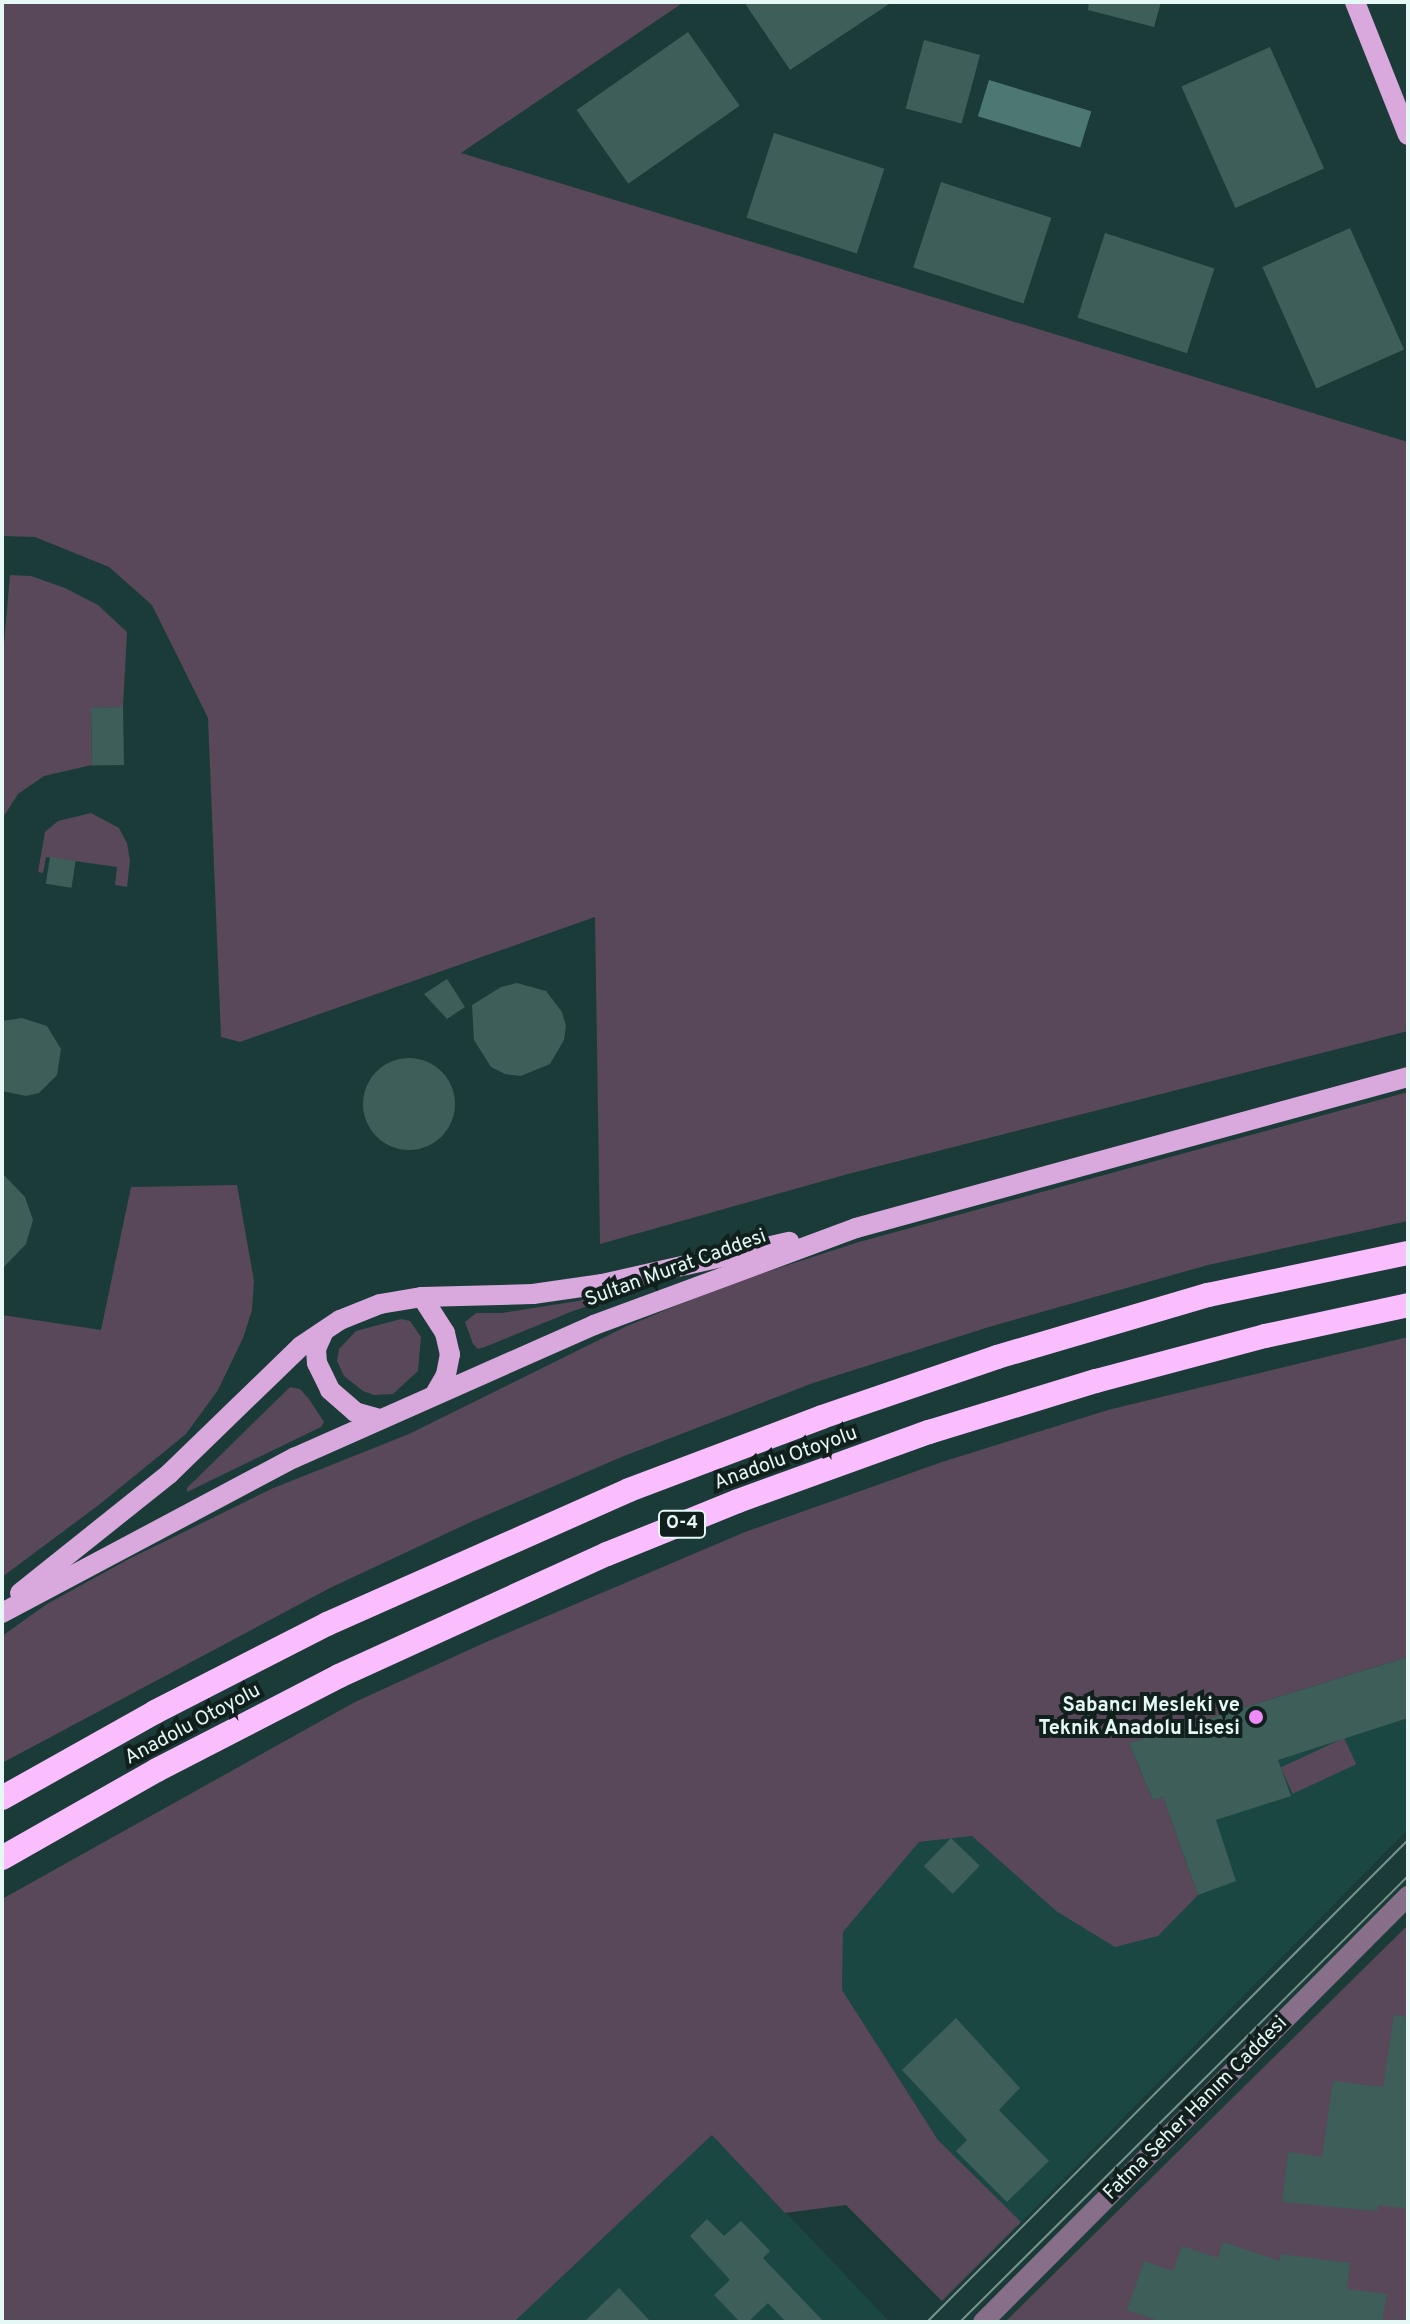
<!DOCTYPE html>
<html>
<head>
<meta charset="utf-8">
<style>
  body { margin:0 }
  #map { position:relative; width:1410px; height:2324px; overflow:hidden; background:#1a3b37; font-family:Overpass,sans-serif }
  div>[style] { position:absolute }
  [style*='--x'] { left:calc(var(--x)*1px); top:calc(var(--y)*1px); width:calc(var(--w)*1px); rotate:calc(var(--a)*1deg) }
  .built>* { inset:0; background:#1b4742 }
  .green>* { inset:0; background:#584859; transform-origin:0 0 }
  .water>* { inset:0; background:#4d7772; transform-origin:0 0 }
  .building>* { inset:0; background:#3d5e59; transform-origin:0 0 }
  .round { border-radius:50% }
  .street>* { height:20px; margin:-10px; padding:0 10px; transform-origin:10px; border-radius:10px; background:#876f89 }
  .primary>* { height:20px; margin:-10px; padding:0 10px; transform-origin:10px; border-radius:10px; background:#d9a8dd }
  .highway>* { height:24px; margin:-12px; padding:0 12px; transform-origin:12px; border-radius:12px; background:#fabefe }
  .tram>* { height:2px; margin:-1px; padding:0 1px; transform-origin:1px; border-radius:1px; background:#78938f }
  .dots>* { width:22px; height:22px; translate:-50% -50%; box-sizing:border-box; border:4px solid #111f1d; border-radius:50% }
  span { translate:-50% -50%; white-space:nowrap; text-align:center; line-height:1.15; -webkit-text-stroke:8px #111f1d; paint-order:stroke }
  .shield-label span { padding:2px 6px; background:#111f1d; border:2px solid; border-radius:6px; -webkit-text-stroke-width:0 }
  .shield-label { font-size:18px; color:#e5f8f5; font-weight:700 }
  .street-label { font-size:20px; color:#e5f8f5 }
  .poi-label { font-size:20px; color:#e5f8f5; font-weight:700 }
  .right { translate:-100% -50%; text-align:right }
  .frame { position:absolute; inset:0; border:4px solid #e5f8f5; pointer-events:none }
</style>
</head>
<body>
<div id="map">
  <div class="built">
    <div style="clip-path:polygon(1408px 1416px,1408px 1829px,1021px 2222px,938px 2140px,842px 1990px,843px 1932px,919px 1842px,972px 1836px,1056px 1911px,1015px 1520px)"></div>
    <div style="clip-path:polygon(712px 2135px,890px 2322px,514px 2322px)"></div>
  </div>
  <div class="green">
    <div style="clip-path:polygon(2px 2px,684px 2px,461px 153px,1408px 442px,1408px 1031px,848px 1174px,600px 1244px,595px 917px,240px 1042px,221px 1037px,208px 718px,152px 605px,109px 567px,35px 537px,2px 536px)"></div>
    <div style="clip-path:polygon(10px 575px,31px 576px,65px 588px,98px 605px,127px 632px,123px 707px,91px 708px,92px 765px,44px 776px,18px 794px,2px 819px,2px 667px)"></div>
    <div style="clip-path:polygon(91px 813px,119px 828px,127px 843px,130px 861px,127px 887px,115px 885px,117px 867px,46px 857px,43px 873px,38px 872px,45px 832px,58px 821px)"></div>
    <div style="clip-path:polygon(1408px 1092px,1408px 1221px,1208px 1265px,989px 1327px,813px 1383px,619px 1458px,473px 1521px,330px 1588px,2px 1763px,2px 1636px,47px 1604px,127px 1560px,271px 1489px,409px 1434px,625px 1327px,726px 1285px,859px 1242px)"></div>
    <div style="clip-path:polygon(237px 1185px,254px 1281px,252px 1310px,243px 1338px,218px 1390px,186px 1434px,100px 1504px,2px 1577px,2px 1315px,101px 1330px,131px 1187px)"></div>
    <div style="clip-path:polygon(700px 1269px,573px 1311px,485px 1347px,478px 1349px,473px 1344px,465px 1322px,476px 1313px,502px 1313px,578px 1301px)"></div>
    <div style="clip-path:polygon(401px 1319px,410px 1321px,421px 1337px,418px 1371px,393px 1394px,374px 1395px,363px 1391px,344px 1376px,337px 1361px,339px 1349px,356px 1331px)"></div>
    <div style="clip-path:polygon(1408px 1337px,1408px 1657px,1129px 1743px,1153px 1800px,1163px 1797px,1198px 1895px,1158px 1936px,1115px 1947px,1056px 1911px,972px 1836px,919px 1842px,843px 1932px,842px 1990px,938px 2140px,1021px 2222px,942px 2301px,846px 2205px,785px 2213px,712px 2135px,514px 2322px,2px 2322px,2px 1899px,355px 1702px,484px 1643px,745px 1532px,942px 1462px,1108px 1410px)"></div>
    <div style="clip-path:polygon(290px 1387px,300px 1389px,309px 1399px,324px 1422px,321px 1427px,187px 1492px,187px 1488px)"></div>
    <div style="left:1344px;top:1738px;width:29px;height:70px;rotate:65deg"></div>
    <div style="clip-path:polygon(1408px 1925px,1408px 2322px,1005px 2322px)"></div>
  </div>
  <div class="water">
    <div style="left:989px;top:80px;width:107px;height:38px;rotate:17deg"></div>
  </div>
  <div class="building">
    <div style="clip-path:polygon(744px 2px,892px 2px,790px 70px)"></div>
    <div style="clip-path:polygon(1089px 2px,1161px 2px,1154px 27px,1088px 10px)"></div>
    <div style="left:688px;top:32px;width:90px;height:136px;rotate:55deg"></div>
    <div style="left:924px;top:40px;width:58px;height:71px;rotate:15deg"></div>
    <div style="left:1270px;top:47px;width:133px;height:97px;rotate:66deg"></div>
    <div style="left:774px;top:133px;width:116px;height:89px;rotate:18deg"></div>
    <div style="left:941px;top:182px;width:116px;height:90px;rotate:18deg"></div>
    <div style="left:1350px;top:228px;width:133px;height:96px;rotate:66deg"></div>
    <div style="left:1105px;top:233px;width:115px;height:89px;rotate:18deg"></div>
    <div style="left:123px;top:707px;width:58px;height:32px;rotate:89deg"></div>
    <div style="left:50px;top:857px;width:26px;height:27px;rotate:9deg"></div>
    <div style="clip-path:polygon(447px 979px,465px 1007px,447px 1019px,424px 994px)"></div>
    <div style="clip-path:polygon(517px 983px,546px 991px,562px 1012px,566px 1026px,564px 1040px,550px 1064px,521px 1076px,505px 1074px,491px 1067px,474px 1040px,472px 1005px,501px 987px)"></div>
    <div style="clip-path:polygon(22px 1018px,47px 1026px,61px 1049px,57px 1075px,39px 1093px,26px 1096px,2px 1091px,2px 1021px)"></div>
    <div class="round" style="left:363px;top:1058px;width:92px;height:92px"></div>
    <div style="clip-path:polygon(2px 1173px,25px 1197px,33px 1220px,26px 1244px,2px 1269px)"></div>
    <div style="clip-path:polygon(1408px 1657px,1408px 1718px,1278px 1760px,1291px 1796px,1216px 1820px,1236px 1881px,1198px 1895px,1163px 1797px,1153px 1800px,1129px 1743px)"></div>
    <div style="left:951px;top:1838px;width:40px;height:39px;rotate:44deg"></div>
    <div style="clip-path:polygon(1394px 2015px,1408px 2017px,1408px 2209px,1378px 2205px,1377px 2211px,1282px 2202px,1288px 2152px,1322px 2157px,1333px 2081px,1383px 2087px)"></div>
    <div style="clip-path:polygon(956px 2018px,1020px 2088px,999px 2110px,1049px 2161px,1007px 2202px,956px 2151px,967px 2140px,902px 2070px)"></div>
    <div style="clip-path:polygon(707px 2219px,724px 2236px,741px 2221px,770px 2251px,763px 2258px,824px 2322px,786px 2322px,768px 2303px,748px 2322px,740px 2322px,714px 2295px,730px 2280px,690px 2236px)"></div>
    <div style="clip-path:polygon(1223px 2242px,1280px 2261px,1281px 2254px,1350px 2263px,1347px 2289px,1387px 2294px,1382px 2322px,1162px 2322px,1127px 2310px,1144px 2261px,1173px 2271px,1182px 2246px,1218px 2258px)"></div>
    <div style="clip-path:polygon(619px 2288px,651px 2322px,584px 2322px)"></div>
  </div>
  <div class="street">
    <div style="--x:983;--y:2322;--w:602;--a:-45.07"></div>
  </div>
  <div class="primary">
    <div style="--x:1355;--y:2;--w:143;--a:68.3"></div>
    <div style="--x:422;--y:1297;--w:43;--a:57.4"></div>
    <div style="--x:445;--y:1333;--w:22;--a:77"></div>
    <div style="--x:450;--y:1354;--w:21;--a:101"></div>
    <div style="--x:446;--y:1375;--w:22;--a:120"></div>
    <div style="--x:324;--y:1331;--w:20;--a:114"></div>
    <div style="--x:316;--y:1349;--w:14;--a:86"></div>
    <div style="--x:317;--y:1363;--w:30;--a:64"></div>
    <div style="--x:330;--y:1390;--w:33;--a:41"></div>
    <div style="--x:355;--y:1412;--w:25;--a:16"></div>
    <div style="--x:20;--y:1593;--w:191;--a:-38.6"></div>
    <div style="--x:169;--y:1474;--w:184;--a:-44.1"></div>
    <div style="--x:301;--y:1346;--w:47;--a:-33.7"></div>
    <div style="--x:340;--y:1320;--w:43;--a:-21.8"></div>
    <div style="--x:380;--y:1304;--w:43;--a:-9.5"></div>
    <div style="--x:422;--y:1297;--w:111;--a:-1.5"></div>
    <div style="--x:533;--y:1294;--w:70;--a:-8.2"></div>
    <div style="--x:602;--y:1284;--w:192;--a:-12.7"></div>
    <div style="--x:2;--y:1613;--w:331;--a:-28"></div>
    <div style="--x:294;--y:1458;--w:328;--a:-23.9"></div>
    <div style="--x:594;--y:1325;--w:279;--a:-20.3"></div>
    <div style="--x:856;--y:1228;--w:572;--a:-15.3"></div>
  </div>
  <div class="highway">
    <div style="--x:2;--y:1798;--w:176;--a:-29.3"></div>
    <div style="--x:155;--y:1712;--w:193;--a:-27.1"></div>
    <div style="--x:327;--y:1624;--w:330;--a:-23.9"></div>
    <div style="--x:629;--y:1490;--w:206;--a:-20.7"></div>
    <div style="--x:822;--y:1417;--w:185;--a:-18.9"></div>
    <div style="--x:997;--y:1357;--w:220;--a:-16.4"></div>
    <div style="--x:1208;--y:1295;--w:204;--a:-11.9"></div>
    <div style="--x:2;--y:1858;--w:178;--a:-29.6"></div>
    <div style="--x:157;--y:1770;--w:205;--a:-27.3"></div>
    <div style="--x:339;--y:1676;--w:294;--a:-24.5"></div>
    <div style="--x:607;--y:1554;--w:141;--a:-22"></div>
    <div style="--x:738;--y:1501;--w:203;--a:-19.9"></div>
    <div style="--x:929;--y:1432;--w:175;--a:-17"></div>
    <div style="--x:1096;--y:1381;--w:175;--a:-14.9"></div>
    <div style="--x:1265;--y:1336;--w:146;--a:-12.2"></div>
  </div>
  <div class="tram">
    <div style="--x:927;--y:2322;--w:681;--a:-45.06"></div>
    <div style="--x:960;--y:2322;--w:632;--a:-44.87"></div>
  </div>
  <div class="dots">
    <div style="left:1256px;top:1717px;background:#ee8bf7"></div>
  </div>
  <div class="shield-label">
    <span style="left:682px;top:1524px">O-4</span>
  </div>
  <div class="street-label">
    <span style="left:676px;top:1269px;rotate:-20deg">Sultan Murat Caddesi</span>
    <span style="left:786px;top:1459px;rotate:-20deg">Anadolu Otoyolu</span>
    <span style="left:193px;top:1725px;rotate:-28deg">Anadolu Otoyolu</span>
    <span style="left:1196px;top:2109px;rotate:-45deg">Fatma Seher Hanım Caddesi</span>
  </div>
  <div class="poi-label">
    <span class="right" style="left:1240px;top:1718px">Sabancı Mesleki ve<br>Teknik Anadolu Lisesi</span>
  </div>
  <div class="frame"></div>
</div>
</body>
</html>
